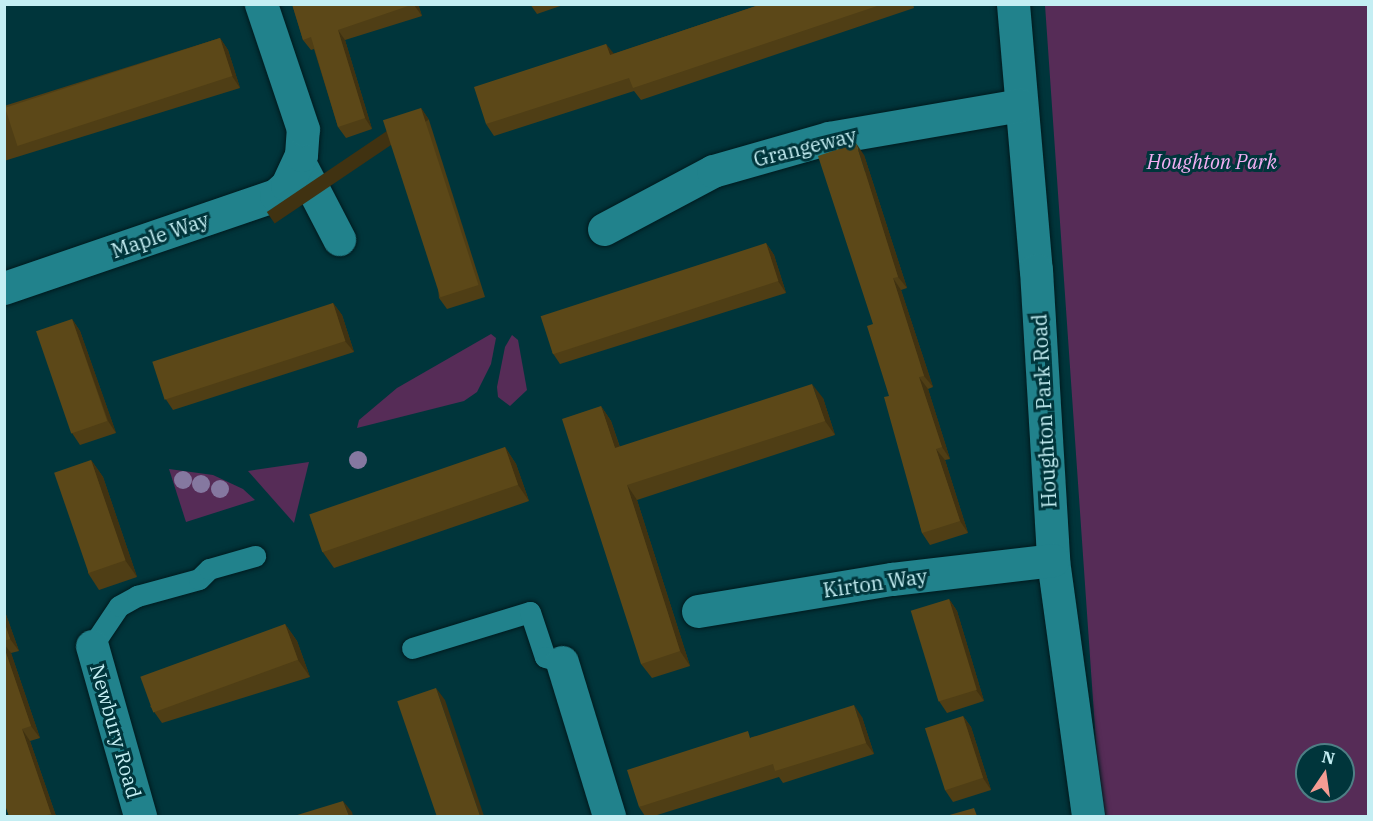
<!DOCTYPE html>
<html>
<head>
<meta charset="utf-8">
<style>
  body { margin:0 }
  #map { position:relative; width:1373px; height:821px; overflow:hidden; background:#00353b; font-family:"IBM Plex Serif",serif }
  div>[style] { position:absolute }
  [style*='--x'] { left:calc(var(--x)*1px); top:calc(var(--y)*1px); width:calc(var(--w)*1px); rotate:calc(var(--a)*1deg) }
  .green>* { inset:0; background:#562c57 }
  .roads { filter:drop-shadow(0 0 2px #001a1e) drop-shadow(0 0 2px #001a1e) }
  .lane>* { height:21px; margin:-10.5px; padding:0 10.5px; transform-origin:10.5px; border-radius:10.5px; background:#21828c }
  .street>* { height:33px; margin:-16.5px; padding:0 16.5px; transform-origin:16.5px; border-radius:16.5px; background:#21828c }
  .trees>* { width:18px; height:18px; margin:-9px; border-radius:50%; background:#8578a0 }
  .wall>* { inset:0; background:#4f3e15 }
  .shaded-wall>* { inset:0; background:#403211; transform-origin:0 0 }
  .building>* { inset:0; background:#5c4818; transform-origin:0 0 }
  span { translate:-50% -50%; white-space:nowrap; text-align:center; line-height:1.15; -webkit-text-stroke:6px #00353b; paint-order:stroke }
  .street-label { font-size:20px; color:#c4eef3 }
  .park-label { font-size:20px; color:#f2aff3; font-style:italic }
  .frame { position:absolute; inset:0; border:6px solid #c4eef3; pointer-events:none }
  .north { position:absolute; left:1295px; top:743px; width:60px; height:60px; box-sizing:border-box; background:#00353b; border:2px solid #4e7f85; border-radius:50%; rotate:13deg; font-size:16px; font-weight:700; line-height:24px; text-align:center; color:#c4eef3 }
  .north::after { content:''; display:block; margin:auto; width:21px; height:27px; background:#f59c93; clip-path:polygon(50% 0,100% 100%,50% 72%,0 100%) }
</style>
</head>
<body>
<div id="map">
  <div class="green">
    <div style="clip-path:polygon(evenodd,1045px 5px,1368px 5px,1368px 816px,1101px 816px,1045px 5px,1307px 755px,1343px 755px,1343px 791px,1307px 791px,1307px 755px)"></div>
    <div style="clip-path:polygon(491px 334px,496px 338px,491px 364px,477px 392px,464px 401px,357px 428px,359px 420px,397px 388px)"></div>
    <div style="clip-path:polygon(512px 335px,518px 340px,527px 390px,510px 406px,498px 397px,497px 387px,505px 347px)"></div>
    <div style="clip-path:polygon(309px 462px,294px 523px,248px 471px)"></div>
    <div style="clip-path:polygon(169px 469px,213px 475px,243px 489px,255px 500px,186px 522px)"></div>
  </div>
  <div class="roads">
    <div class="lane">
      <div style="--x:92;--y:646;--w:48;--a:-56"></div>
      <div style="--x:119;--y:606;--w:21;--a:-29"></div>
      <div style="--x:137;--y:596;--w:64;--a:-15.3"></div>
      <div style="--x:199;--y:579;--w:14;--a:-45"></div>
      <div style="--x:209;--y:569;--w:48;--a:-15.8"></div>
      <div style="--x:412;--y:648;--w:123;--a:-17"></div>
      <div style="--x:530;--y:612;--w:47;--a:71.6"></div>
      <div style="--x:545;--y:657;--w:18;--a:16"></div>
    </div>
    <div class="street">
      <div style="--x:1013;--y:4;--w:267;--a:85.1"></div>
      <div style="--x:1036;--y:270;--w:290;--a:86.6"></div>
      <div style="--x:1053;--y:560;--w:258;--a:82.2"></div>
      <div style="--x:299;--y:162;--w:87;--a:62.5"></div>
      <div style="--x:604;--y:229;--w:123;--a:-28"></div>
      <div style="--x:713;--y:171;--w:121;--a:-15.9"></div>
      <div style="--x:829;--y:138;--w:194;--a:-9.8"></div>
      <div style="--x:4;--y:288;--w:287;--a:-18.9"></div>
      <div style="--x:276;--y:195;--w:15;--a:-42"></div>
      <div style="--x:287;--y:185;--w:33;--a:-65"></div>
      <div style="--x:301;--y:155;--w:26;--a:-86"></div>
      <div style="--x:303;--y:129;--w:132;--a:-108.6"></div>
      <div style="--x:698;--y:611;--w:197;--a:-9.4"></div>
      <div style="--x:892;--y:579;--w:162;--a:-6.7"></div>
      <div style="--x:92;--y:646;--w:177;--a:74.2"></div>
      <div style="--x:562;--y:662;--w:161;--a:73"></div>
    </div>
  </div>
  <div class="trees">
    <div style="left:358px;top:460px"></div>
    <div style="left:183px;top:480px"></div>
    <div style="left:201px;top:484px"></div>
    <div style="left:220px;top:489px"></div>
  </div>
  <div class="wall">
    <div style="clip-path:polygon(292px 4px,418px 4px,422px 16px,345px 40px,372px 129px,346px 138px,338px 127px,314px 49px,311px 50px,303px 40px)"></div>
    <div style="clip-path:polygon(530px 4px,566px 4px,537px 14px)"></div>
    <div style="clip-path:polygon(762px 4px,913px 4px,914px 8px,641px 100px,634px 91px,494px 136px,486px 124px,606px 44px,613px 54px)"></div>
    <div style="clip-path:polygon(220px 38px,228px 50px,240px 88px,4px 161px,4px 106px)"></div>
    <div style="clip-path:polygon(421px 108px,429px 120px,485px 297px,447px 309px,439px 298px)"></div>
    <div style="clip-path:polygon(864px 155px,907px 288px,901px 290px,933px 387px,928px 389px,950px 459px,945px 460px,968px 533px,930px 545px,922px 533px,873px 324px)"></div>
    <div style="clip-path:polygon(766px 243px,774px 255px,786px 293px,560px 364px,552px 352px)"></div>
    <div style="clip-path:polygon(333px 303px,342px 315px,354px 352px,173px 410px,165px 398px)"></div>
    <div style="clip-path:polygon(72px 319px,80px 331px,116px 433px,80px 445px,72px 433px)"></div>
    <div style="clip-path:polygon(823px 398px,835px 435px,637px 500px,690px 666px,652px 678px,641px 664px,601px 406px,611px 421px,620px 447px)"></div>
    <div style="clip-path:polygon(505px 447px,516px 464px,529px 501px,334px 568px,322px 551px)"></div>
    <div style="clip-path:polygon(91px 460px,103px 477px,137px 577px,99px 590px,88px 573px)"></div>
    <div style="clip-path:polygon(949px 599px,957px 611px,984px 701px,947px 713px,939px 701px)"></div>
    <div style="clip-path:polygon(4px 609px,19px 651px,11px 653px,40px 738px,30px 741px,56px 816px,9px 816px,4px 802px)"></div>
    <div style="clip-path:polygon(285px 624px,297px 641px,310px 677px,162px 723px,150px 706px)"></div>
    <div style="clip-path:polygon(963px 716px,971px 727px,991px 790px,953px 802px,945px 790px)"></div>
    <div style="clip-path:polygon(862px 717px,874px 754px,783px 783px,779px 777px,654px 816px,645px 816px,639px 807px,752px 737px)"></div>
  </div>
  <div class="shaded-wall">
    <div style="clip-path:polygon(414px 4px,418px 4px,422px 16px,414px 5px)"></div>
    <div style="clip-path:polygon(338px 30px,345px 40px,372px 129px,365px 118px)"></div>
    <div style="clip-path:polygon(220px 38px,228px 50px,240px 88px,232px 76px)"></div>
    <div style="clip-path:polygon(606px 44px,615px 55px,610px 55px)"></div>
    <div style="left:421px;top:108px;width:14px;height:186px;rotate:56deg"></div>
    <div style="clip-path:polygon(856px 143px,864px 155px,907px 288px,898px 277px)"></div>
    <div style="clip-path:polygon(766px 243px,774px 255px,786px 293px,778px 281px)"></div>
    <div style="clip-path:polygon(893px 278px,901px 290px,933px 387px,924px 376px)"></div>
    <div style="clip-path:polygon(333px 303px,342px 315px,354px 352px,345px 341px)"></div>
    <div style="clip-path:polygon(72px 319px,80px 331px,116px 433px,108px 421px)"></div>
    <div style="clip-path:polygon(919px 377px,928px 389px,950px 459px,942px 447px)"></div>
    <div style="clip-path:polygon(812px 384px,823px 398px,835px 435px,825px 421px)"></div>
    <div style="clip-path:polygon(601px 406px,611px 421px,625px 463px,615px 448px)"></div>
    <div style="clip-path:polygon(505px 447px,516px 464px,529px 501px,518px 485px)"></div>
    <div style="clip-path:polygon(936px 449px,945px 460px,968px 533px,960px 521px)"></div>
    <div style="clip-path:polygon(91px 460px,103px 477px,137px 577px,125px 560px)"></div>
    <div style="clip-path:polygon(627px 485px,637px 500px,690px 666px,680px 651px)"></div>
    <div style="clip-path:polygon(949px 599px,957px 611px,984px 701px,976px 690px)"></div>
    <div style="clip-path:polygon(4px 609px,19px 651px,10px 639px,4px 621px)"></div>
    <div style="clip-path:polygon(285px 624px,297px 641px,310px 677px,298px 660px)"></div>
    <div style="clip-path:polygon(4px 644px,11px 653px,40px 738px,31px 726px,4px 647px)"></div>
    <div style="clip-path:polygon(436px 688px,445px 700px,484px 816px,480px 816px)"></div>
    <div style="clip-path:polygon(854px 705px,862px 717px,874px 754px,866px 743px)"></div>
    <div style="clip-path:polygon(963px 716px,971px 727px,991px 790px,983px 778px)"></div>
    <div style="clip-path:polygon(22px 729px,30px 741px,56px 816px,53px 816px,51px 814px)"></div>
    <div style="clip-path:polygon(343px 801px,352px 812px,353px 816px,349px 816px)"></div>
  </div>
  <div class="building">
    <div style="clip-path:polygon(292px 4px,414px 4px,338px 30px,365px 118px,338px 127px,311px 37px,303px 40px)"></div>
    <div style="clip-path:polygon(762px 4px,883px 4px,633px 88px,629px 78px,486px 124px,474px 87px,606px 44px,610px 55px)"></div>
    <div style="left:220px;top:38px;width:40px;height:226px;rotate:72deg"></div>
    <div style="left:421px;top:108px;width:186px;height:40px;rotate:72deg"></div>
    <div style="clip-path:polygon(856px 143px,898px 277px,893px 278px,924px 376px,919px 377px,942px 447px,936px 449px,960px 521px,922px 533px,884px 397px,889px 396px,867px 326px,873px 324px,818px 156px)"></div>
    <div style="left:766px;top:243px;width:40px;height:237px;rotate:72deg"></div>
    <div style="left:333px;top:303px;width:40px;height:190px;rotate:72deg"></div>
    <div style="left:72px;top:319px;width:108px;height:38px;rotate:71deg"></div>
    <div style="clip-path:polygon(812px 384px,825px 421px,627px 485px,680px 651px,641px 664px,562px 419px,601px 406px,615px 448px)"></div>
    <div style="left:505px;top:447px;width:40px;height:207px;rotate:71deg"></div>
    <div style="left:91px;top:460px;width:106px;height:39px;rotate:71deg"></div>
    <div style="left:949px;top:599px;width:95px;height:40px;rotate:73deg"></div>
    <div style="clip-path:polygon(4px 621px,10px 639px,4px 641px)"></div>
    <div style="left:285px;top:624px;width:38px;height:154px;rotate:70deg"></div>
    <div style="clip-path:polygon(4px 647px,31px 726px,22px 729px,51px 814px,43px 816px,9px 816px,4px 802px)"></div>
    <div style="left:436px;top:688px;width:135px;height:41px;rotate:71deg"></div>
    <div style="clip-path:polygon(854px 705px,866px 743px,775px 771px,773px 764px,639px 807px,627px 770px,748px 731px,750px 738px)"></div>
    <div style="left:963px;top:716px;width:65px;height:40px;rotate:72deg"></div>
    <div style="clip-path:polygon(343px 801px,349px 816px,294px 816px)"></div>
    <div style="clip-path:polygon(974px 808px,977px 816px,946px 816px)"></div>
  </div>
  <div class="street-label">
    <span style="left:805px;top:147px;rotate:-14deg">Grangeway</span>
    <span style="left:160px;top:235px;rotate:-19deg">Maple Way</span>
    <span style="left:1044px;top:411px;rotate:-93deg">Houghton Park Road</span>
    <span style="left:875px;top:583px;rotate:-8deg">Kirton Way</span>
    <span style="left:116px;top:731px;rotate:74deg">Newbury Road</span>
  </div>
  <div class="park-label">
    <span style="left:1212px;top:161px">Houghton Park</span>
  </div>
  <div class="frame"></div>
  <div class="north">N</div>
</div>
</body>
</html>
